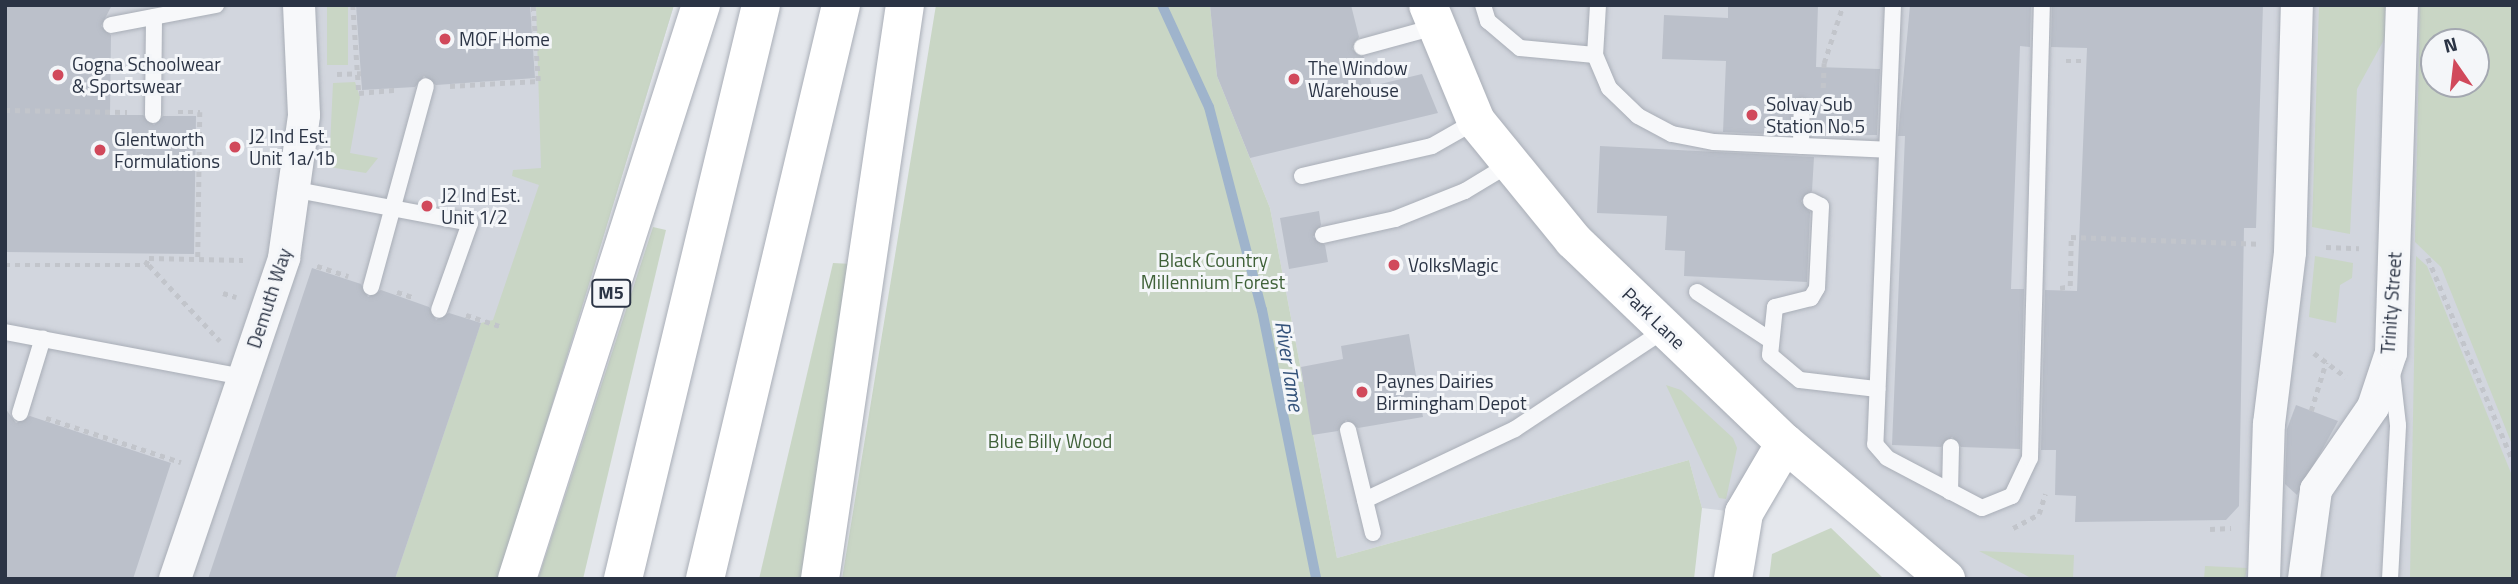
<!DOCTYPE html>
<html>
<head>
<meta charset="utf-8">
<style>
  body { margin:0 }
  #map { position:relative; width:2518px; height:584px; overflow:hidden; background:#e4e7ec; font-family:"Titillium Web",sans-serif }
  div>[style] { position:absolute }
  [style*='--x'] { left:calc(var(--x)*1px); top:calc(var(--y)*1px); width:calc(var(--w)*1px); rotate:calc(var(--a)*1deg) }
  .built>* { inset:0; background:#d2d6de }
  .green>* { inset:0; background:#c9d6c5; transform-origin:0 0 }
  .stream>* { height:10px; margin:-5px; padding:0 5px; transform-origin:5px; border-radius:5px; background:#9fb4cc }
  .building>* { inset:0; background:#bbc0ca }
  .path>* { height:4.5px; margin-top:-2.25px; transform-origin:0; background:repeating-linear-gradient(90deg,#c2c5cb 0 5px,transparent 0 10px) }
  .roads { filter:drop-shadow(0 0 2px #a9aeb7) drop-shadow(0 0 2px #a9aeb7) }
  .service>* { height:16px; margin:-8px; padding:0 8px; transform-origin:8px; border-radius:8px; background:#f7f8fa }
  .minor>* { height:32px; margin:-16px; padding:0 16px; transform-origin:16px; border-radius:16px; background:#f7f8fa }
  .secondary>* { height:38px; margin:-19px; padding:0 19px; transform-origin:19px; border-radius:19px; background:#fff }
  .motorway>* { height:38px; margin:-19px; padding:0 19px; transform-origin:19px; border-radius:19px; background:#fff }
  .dots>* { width:19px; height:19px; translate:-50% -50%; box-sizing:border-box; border:4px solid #f4f6f9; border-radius:50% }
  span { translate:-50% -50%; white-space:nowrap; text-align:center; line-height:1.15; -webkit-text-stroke:6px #f4f6f9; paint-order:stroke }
  .shield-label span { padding:2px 5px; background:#f4f6f9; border:2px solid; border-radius:5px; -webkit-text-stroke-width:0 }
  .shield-label { font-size:18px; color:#2b3445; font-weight:700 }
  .poi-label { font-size:19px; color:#2b3445 }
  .left { translate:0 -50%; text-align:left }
  .park-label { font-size:19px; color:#3f6138 }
  .street-label { font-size:19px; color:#2b3445 }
  .water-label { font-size:21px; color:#34527a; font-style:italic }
  .frame { position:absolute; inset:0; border:7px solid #2b3445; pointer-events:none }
  .north { position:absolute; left:2420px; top:28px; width:70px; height:70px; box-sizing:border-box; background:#f4f6f9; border:2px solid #a4a8b1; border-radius:50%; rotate:346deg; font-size:19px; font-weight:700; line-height:28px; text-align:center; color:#2b3445 }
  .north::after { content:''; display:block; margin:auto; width:24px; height:32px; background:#d1495b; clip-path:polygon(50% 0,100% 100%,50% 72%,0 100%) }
</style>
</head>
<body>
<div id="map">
  <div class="built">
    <div style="clip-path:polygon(5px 5px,674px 5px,499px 579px,5px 579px)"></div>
    <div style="clip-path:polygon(evenodd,1210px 5px,2513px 5px,2513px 579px,1946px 579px,1785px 443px,1744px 513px,1702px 508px,1689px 460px,1337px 558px,1270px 208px,1217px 76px,1210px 5px,2434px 42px,2476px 42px,2476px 84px,2434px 84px,2434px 42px)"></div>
  </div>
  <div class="green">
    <div style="left:327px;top:5px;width:21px;height:60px"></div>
    <div style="clip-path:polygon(536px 5px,674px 5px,499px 579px,395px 579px,481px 323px,493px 320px,539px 185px,512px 176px,513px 170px,541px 168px)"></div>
    <div style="clip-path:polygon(936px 5px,1210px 5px,1217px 76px,1270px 208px,1337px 558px,1689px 460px,1702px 508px,1694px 579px,842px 579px)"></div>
    <div style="clip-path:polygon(2319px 5px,2386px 5px,2385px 38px,2357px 89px,2350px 234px,2312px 227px)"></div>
    <div style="clip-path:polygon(evenodd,2420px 5px,2513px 5px,2513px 447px,2441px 267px,2415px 242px,2420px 5px,2434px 42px,2476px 42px,2476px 84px,2434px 84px,2434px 42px)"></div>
    <div style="clip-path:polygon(355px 82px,360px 97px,350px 153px,378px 158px,366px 173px,329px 167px,333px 83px)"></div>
    <div style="clip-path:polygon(653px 227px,666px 230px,583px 579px,538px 579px)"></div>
    <div style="clip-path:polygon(2315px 256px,2353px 263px,2352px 278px,2340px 285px,2336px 323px,2309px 317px)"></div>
    <div style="clip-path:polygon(2416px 256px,2427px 266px,2513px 478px,2513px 579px,2410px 579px)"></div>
    <div style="clip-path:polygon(833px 263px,852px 264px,803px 579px,759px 579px)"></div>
    <div style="clip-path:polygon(1666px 385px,1681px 390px,1733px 438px,1737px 448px,1726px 499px,1719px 498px)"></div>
    <div style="clip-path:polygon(1831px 528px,1884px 579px,1769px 579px,1772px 554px)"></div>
    <div style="clip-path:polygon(1979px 551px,2074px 555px,2073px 579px,2033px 579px)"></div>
    <div style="clip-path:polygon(2205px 566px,2247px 568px,2245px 579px,2204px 579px)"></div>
  </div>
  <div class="stream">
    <div style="--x:1162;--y:5;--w:112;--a:65.3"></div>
    <div style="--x:1209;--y:107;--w:210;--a:75.4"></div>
    <div style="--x:1262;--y:310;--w:274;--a:78.6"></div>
  </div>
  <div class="building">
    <div style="clip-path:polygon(5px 5px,112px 5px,101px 26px,111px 35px,110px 115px,143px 115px,154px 125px,163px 116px,196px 116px,194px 254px,5px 252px)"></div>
    <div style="clip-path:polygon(356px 5px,530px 5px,535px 78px,436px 85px,424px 76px,415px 87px,362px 90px)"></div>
    <div style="clip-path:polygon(1210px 5px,1351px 5px,1359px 37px,1352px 49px,1364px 57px,1372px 86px,1422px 74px,1438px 113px,1250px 158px,1217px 76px)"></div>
    <div style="clip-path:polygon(1728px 5px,1818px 5px,1816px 67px,1880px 69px,1877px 135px,1812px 136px,1811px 103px,1802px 97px,1792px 106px,1791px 135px,1723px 132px,1726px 61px,1662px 59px,1664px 15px,1728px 18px)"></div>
    <div style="clip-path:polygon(1910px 5px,2031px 5px,2030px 47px,2020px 46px,2011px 289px,2024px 289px,2020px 449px,1961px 447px,1952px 437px,1941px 447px,1892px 445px,1905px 136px,1898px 136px)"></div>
    <div style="clip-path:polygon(2052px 5px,2263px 5px,2256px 228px,2244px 228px,2239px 506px,2226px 520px,2075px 522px,2076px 496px,2055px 495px,2056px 450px,2041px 450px,2045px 290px,2077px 291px,2087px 48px,2051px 47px)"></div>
    <div style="clip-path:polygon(1600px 146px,1814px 157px,1812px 191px,1801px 201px,1810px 212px,1807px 282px,1684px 276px,1685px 251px,1665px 250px,1667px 216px,1597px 213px)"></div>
    <div style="clip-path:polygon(1319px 211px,1321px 225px,1313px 237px,1325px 245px,1328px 262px,1289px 269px,1280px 218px)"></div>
    <div style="clip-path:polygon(312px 268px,361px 284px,368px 297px,381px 290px,429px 307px,436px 320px,449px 313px,481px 323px,469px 359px,395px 579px,208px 579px)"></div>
    <div style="clip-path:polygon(1409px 334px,1423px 417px,1358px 428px,1346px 420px,1338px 431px,1312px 435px,1301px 367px,1343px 359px,1341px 346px)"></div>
    <div style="clip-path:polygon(2296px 405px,2338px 421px,2297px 495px,2285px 484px,2287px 429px)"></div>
    <div style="clip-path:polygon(5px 408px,16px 423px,30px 416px,171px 463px,133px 579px,5px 579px)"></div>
  </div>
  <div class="path">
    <div style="--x:353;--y:5;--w:88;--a:86.1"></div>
    <div style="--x:359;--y:93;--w:37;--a:-5"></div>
    <div style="--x:2066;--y:61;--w:20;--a:0"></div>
    <div style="--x:337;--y:74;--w:24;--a:-2"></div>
    <div style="--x:450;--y:86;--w:88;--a:-3.3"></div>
    <div style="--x:538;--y:81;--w:76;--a:-93.8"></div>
    <div style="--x:1823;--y:88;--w:25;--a:-88"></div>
    <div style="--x:1824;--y:63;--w:61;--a:-71.9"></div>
    <div style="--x:5;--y:110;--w:122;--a:0.9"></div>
    <div style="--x:178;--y:112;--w:22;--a:0"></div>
    <div style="--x:200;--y:112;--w:147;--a:90.8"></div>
    <div style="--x:2326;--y:247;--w:33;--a:2"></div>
    <div style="--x:2428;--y:258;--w:220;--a:67.3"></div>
    <div style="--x:5;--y:265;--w:144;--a:0"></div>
    <div style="--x:149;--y:265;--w:104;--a:46.9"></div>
    <div style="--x:145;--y:265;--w:8;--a:-60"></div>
    <div style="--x:149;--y:258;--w:94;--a:1.2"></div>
    <div style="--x:317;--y:266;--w:33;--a:18"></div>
    <div style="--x:2060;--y:288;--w:10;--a:-11"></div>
    <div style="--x:2070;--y:286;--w:49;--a:-88.8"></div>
    <div style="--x:2071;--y:237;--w:187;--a:2.1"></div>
    <div style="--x:397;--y:292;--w:19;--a:18"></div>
    <div style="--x:223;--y:293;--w:14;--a:17"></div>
    <div style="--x:466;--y:315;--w:35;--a:18"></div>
    <div style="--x:2314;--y:353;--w:40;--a:37"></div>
    <div style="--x:2311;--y:411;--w:51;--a:-73"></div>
    <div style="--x:46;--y:418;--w:142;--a:18.1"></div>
    <div style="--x:2013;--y:528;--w:30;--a:-28"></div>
    <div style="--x:2039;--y:514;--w:21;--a:-73"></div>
    <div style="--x:2210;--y:529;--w:21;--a:-3"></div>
  </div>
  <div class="roads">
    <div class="service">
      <div style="--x:1483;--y:5;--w:17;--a:73"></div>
      <div style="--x:1488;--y:21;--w:42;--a:40.2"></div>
      <div style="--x:1520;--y:48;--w:75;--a:5.3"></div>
      <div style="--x:1598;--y:5;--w:50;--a:93.4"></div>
      <div style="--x:1595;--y:55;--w:36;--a:67"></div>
      <div style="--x:1609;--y:88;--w:40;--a:44"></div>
      <div style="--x:1638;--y:116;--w:38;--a:28"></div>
      <div style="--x:1672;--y:134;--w:43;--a:10.8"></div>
      <div style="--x:1714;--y:142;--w:173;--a:2.6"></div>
      <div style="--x:1893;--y:5;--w:439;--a:92.3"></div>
      <div style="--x:1875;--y:444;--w:18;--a:49"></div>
      <div style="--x:1887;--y:458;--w:107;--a:27.8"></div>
      <div style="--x:1982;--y:508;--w:32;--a:-22"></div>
      <div style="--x:2012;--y:496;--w:42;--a:-64.7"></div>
      <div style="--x:2030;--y:458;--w:453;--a:-88.5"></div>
      <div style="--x:111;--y:25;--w:107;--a:-10.8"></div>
      <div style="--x:1362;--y:47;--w:76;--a:-15.3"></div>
      <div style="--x:153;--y:115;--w:98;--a:-89.4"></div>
      <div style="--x:1801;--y:146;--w:39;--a:-89"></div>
      <div style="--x:1302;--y:176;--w:133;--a:-13"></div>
      <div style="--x:1432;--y:146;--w:51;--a:-29.6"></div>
      <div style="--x:297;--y:190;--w:176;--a:10.8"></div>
      <div style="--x:470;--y:223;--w:92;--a:109.6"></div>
      <div style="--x:1811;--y:201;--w:11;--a:27"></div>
      <div style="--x:1821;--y:206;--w:82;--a:92.8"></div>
      <div style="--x:1817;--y:288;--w:12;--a:121"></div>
      <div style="--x:1811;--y:298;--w:37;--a:166"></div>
      <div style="--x:1775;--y:307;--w:48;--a:95.9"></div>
      <div style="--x:1770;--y:355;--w:39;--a:40"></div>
      <div style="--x:1800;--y:380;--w:78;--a:6.7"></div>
      <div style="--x:1323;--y:235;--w:74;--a:-12.5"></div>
      <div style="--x:1395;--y:219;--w:75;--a:-21.8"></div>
      <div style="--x:1465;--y:191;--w:50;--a:-31.2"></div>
      <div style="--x:371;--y:287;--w:208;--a:-74.7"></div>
      <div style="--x:1697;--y:292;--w:87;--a:33.3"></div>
      <div style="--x:5;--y:332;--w:243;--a:10.7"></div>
      <div style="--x:20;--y:413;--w:78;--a:-73"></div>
      <div style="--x:1348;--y:430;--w:106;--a:76.4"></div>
      <div style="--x:1950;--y:492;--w:45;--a:-88.7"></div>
      <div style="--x:1365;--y:500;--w:166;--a:-25.3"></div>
      <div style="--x:1515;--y:429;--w:181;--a:-33.5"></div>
      <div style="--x:2390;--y:579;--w:154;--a:-87"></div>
      <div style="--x:2398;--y:425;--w:53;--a:-96.5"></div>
    </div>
    <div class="minor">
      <div style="--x:175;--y:579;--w:339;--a:-71.2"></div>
      <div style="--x:284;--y:258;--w:144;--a:-82"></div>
      <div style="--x:304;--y:115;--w:110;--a:-92.6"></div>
      <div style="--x:2264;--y:579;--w:155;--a:-88.2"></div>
      <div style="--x:2269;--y:424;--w:173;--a:-83"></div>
      <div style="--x:2290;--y:252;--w:247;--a:-88.4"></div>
      <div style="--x:2304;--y:579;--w:90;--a:-82.3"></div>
      <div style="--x:2316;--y:490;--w:101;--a:-55.5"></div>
      <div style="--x:2373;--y:407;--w:57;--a:-71.6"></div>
      <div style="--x:2391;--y:353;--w:348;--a:-88.2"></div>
    </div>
    <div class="secondary">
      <div style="--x:1428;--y:5;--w:126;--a:67.5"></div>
      <div style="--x:1476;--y:121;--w:154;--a:50.8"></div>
      <div style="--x:1573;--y:240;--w:294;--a:43.8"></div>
      <div style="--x:1785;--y:443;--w:211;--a:40.2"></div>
      <div style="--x:1733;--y:579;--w:67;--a:-80.5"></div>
      <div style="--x:1744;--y:513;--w:81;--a:-59.6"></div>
    </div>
    <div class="motorway">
      <div style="--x:517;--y:579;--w:603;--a:-72.23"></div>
      <div style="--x:623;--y:579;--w:590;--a:-76.48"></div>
      <div style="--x:705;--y:579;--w:590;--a:-76.67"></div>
      <div style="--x:820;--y:579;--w:580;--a:-81.58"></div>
    </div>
  </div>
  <div class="dots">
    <div style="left:445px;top:39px;background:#d1495b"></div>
    <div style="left:58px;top:75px;background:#d1495b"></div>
    <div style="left:1294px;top:79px;background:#d1495b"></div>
    <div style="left:1752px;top:115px;background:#d1495b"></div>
    <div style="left:235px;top:147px;background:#d1495b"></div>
    <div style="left:100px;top:150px;background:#d1495b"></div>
    <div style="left:427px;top:206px;background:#d1495b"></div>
    <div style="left:1394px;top:265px;background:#d1495b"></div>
    <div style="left:1362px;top:392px;background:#d1495b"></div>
  </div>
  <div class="shield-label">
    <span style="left:611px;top:293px">M5</span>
  </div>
  <div class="poi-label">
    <span class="left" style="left:459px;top:39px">MOF Home</span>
    <span class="left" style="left:72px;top:75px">Gogna Schoolwear<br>&amp; Sportswear</span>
    <span class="left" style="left:1308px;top:79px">The Window<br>Warehouse</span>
    <span class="left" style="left:1766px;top:115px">Solvay Sub<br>Station No.5</span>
    <span class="left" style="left:249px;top:147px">J2 Ind Est.<br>Unit 1a/1b</span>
    <span class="left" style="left:114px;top:150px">Glentworth<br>Formulations</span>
    <span class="left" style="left:441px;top:206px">J2 Ind Est.<br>Unit 1/2</span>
    <span class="left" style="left:1408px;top:265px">VolksMagic</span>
    <span class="left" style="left:1376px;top:392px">Paynes Dairies<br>Birmingham Depot</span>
  </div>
  <div class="park-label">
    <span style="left:1213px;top:271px">Black Country<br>Millennium Forest</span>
    <span style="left:1050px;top:441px">Blue Billy Wood</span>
  </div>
  <div class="street-label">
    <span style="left:269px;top:298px;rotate:-72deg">Demuth Way</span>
    <span style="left:2391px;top:303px;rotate:-86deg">Trinity Street</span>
    <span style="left:1654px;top:318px;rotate:44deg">Park Lane</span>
  </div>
  <div class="water-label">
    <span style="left:1290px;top:366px;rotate:81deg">River Tame</span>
  </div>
  <div class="frame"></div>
  <div class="north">N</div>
</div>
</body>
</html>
